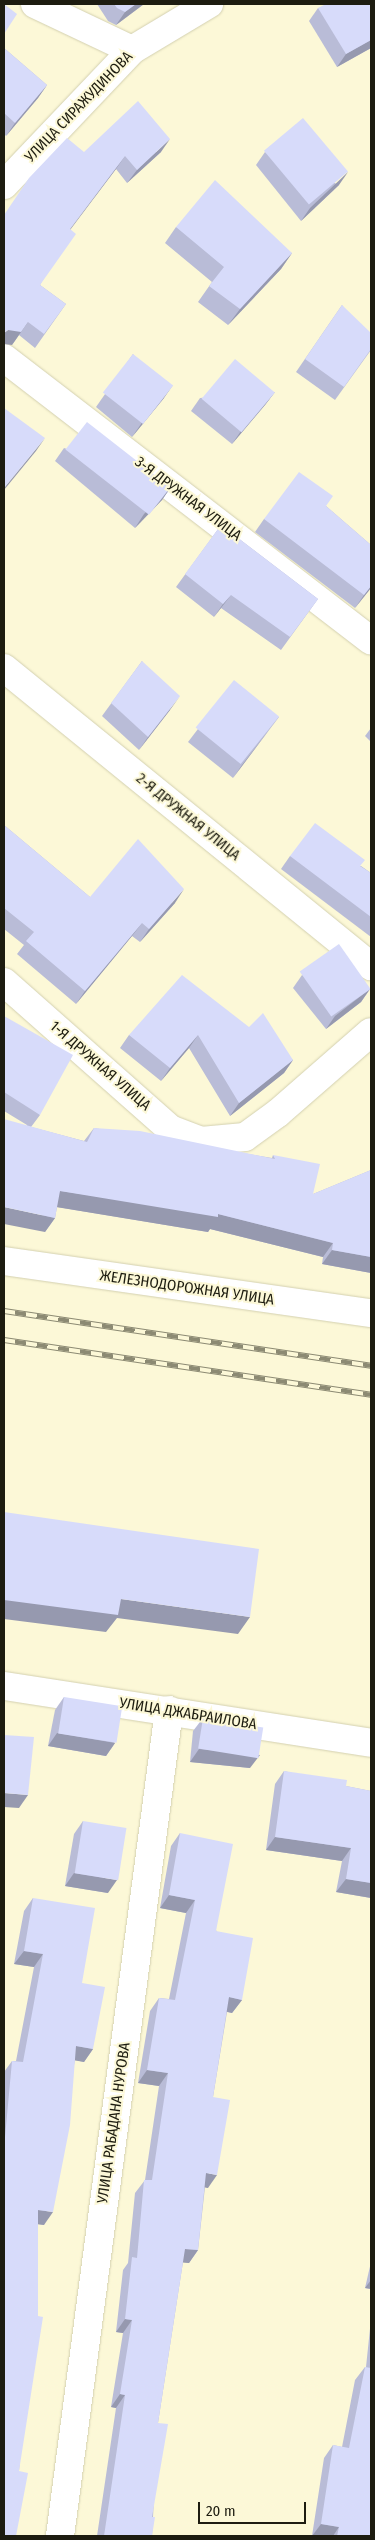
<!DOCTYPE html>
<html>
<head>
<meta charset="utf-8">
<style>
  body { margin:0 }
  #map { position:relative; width:375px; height:2540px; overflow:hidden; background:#fcf8d7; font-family:"Fira Sans Condensed",sans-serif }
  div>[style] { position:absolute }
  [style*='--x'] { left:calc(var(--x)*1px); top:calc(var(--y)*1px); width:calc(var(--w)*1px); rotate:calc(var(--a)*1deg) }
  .roads { filter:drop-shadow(0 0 1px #d3d0b0) drop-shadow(0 0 1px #d3d0b0) }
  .minor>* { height:28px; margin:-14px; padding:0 14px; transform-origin:14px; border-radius:14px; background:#fff }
  .tertiary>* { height:28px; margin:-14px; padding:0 14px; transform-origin:14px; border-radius:14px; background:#fff }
  .rail>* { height:5.5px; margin-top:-2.75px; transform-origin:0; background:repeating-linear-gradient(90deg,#fcf8d7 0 11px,#8c8a73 0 22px); box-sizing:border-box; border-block:1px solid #8c8a73 }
  .wall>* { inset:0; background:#b9bcd7 }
  .shaded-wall>* { inset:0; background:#9699af }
  .building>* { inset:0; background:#d7dbfa; transform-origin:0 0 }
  span { translate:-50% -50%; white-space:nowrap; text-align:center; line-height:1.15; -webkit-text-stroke:4px #fcf8d7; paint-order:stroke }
  .street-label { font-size:15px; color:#1d1c10 }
  .frame { position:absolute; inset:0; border:5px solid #1d1c10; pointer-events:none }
  .scale { position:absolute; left:198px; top:2502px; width:108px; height:22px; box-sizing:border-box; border:2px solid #1d1c10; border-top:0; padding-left:6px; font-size:15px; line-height:18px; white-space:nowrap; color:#1d1c10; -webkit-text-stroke:4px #fcf8d7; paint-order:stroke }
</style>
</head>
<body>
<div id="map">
  <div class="roads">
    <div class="minor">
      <div style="--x:35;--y:4;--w:107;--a:25.4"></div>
      <div style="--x:4;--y:185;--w:186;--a:-46.5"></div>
      <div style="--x:132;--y:50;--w:90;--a:-30.9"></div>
      <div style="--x:4;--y:358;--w:463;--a:37.6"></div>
      <div style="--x:4;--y:668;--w:473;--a:39.1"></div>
      <div style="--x:4;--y:982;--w:222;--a:41.5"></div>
      <div style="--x:170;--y:1129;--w:33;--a:21"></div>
      <div style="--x:201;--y:1141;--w:44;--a:-5.2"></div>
      <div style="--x:245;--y:1137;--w:41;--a:-36"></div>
      <div style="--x:278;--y:1113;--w:123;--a:-41.1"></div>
      <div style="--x:60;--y:2536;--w:833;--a:-82.48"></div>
    </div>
    <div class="tertiary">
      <div style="--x:4;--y:1261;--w:371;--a:8.1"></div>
      <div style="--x:4;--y:1686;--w:371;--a:8.8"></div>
    </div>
  </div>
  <div class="rail">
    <div style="--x:4;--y:1311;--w:371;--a:8.5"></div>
    <div style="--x:4;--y:1340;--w:371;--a:8.5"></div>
  </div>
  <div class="wall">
    <div style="clip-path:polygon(97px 4px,144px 4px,116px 25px,108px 21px)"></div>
    <div style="clip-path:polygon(371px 4px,371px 48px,337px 67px,309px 21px,318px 8px)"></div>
    <div style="clip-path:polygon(4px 48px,47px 85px,38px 98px,6px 136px,4px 134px)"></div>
    <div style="clip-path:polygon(84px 152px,161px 152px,127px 183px,116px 169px,70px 229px,40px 285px,66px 304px,35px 348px,19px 335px,12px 345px)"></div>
    <div style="clip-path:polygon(265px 152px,339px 185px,301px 221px,256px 165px)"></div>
    <div style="clip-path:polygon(176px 227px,292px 253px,281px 269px,228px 325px,198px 302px,212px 282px,165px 243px)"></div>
    <div style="clip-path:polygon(342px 305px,371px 350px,335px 400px,296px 372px)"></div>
    <div style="clip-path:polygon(133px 354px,164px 398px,132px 437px,96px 407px)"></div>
    <div style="clip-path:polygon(275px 392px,265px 405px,232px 444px,191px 411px,200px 398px)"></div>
    <div style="clip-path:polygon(64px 448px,171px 487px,162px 500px,135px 528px,55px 461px)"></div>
    <div style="clip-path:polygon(326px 506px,371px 545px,371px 588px,355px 608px,255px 532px,264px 519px)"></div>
    <div style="clip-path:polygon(221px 525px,318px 599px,281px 650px,221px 608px,214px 617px,176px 587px)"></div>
    <div style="clip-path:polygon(142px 661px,170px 710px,139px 750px,102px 716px)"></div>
    <div style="clip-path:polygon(279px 717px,233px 778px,188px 742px,198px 729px)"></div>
    <div style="clip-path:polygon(371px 728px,371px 742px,365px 736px)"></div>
    <div style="clip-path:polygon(4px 825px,90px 897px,175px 903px,140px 942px,132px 936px,76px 1004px,17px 954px,24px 945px,4px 929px)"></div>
    <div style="clip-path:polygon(290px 856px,361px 866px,371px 873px,371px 937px,281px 869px)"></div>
    <div style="clip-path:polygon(302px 975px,370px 989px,361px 1002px,326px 1029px,293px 988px)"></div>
    <div style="clip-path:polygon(4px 1016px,40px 1115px,31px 1127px,84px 1141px,94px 1128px,272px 1158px,273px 1155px,313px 1194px,371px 1170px,371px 1273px,322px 1264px,323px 1257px,210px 1229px,208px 1232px,57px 1207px,55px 1218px,45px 1232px,27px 1125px,4px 1111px)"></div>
    <div style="clip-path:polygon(249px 1027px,293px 1060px,284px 1073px,230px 1116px,189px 1048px,161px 1081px,120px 1048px,129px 1035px)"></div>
    <div style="clip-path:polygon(64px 1697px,115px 1743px,106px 1756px,48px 1746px,55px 1710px)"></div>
    <div style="clip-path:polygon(203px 1718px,250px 1768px,190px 1762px,193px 1731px)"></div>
    <div style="clip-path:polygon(284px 1771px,346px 1786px,371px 1791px,371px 1898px,336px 1892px,342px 1861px,266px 1850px,275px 1784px)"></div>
    <div style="clip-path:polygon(83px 1821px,108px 1893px,65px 1886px,74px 1834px)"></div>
    <div style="clip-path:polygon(180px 1833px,242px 2000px,232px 2013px,227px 2012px,213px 2097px,208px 2188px,205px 2187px,198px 2250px,189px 2263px,183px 2262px,158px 2423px,152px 2536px,97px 2536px,116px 2408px,111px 2407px,123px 2333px,116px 2332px,123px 2270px,128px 2263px,135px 2193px,145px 2180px,159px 2086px,138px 2083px,150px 2011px,159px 1998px,169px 1999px,186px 1913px,160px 1908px,171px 1846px)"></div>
    <div style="clip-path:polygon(33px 1898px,82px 1983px,93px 2049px,84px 2062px,75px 2060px,44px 2225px,38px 2224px,19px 2471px,4px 2536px,4px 2072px,12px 2061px,16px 2061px,34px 1967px,14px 1964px,24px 1911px)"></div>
    <div style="clip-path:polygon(371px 2262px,371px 2289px,365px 2288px)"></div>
    <div style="clip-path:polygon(371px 2319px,371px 2536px,312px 2536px,324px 2458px,333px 2445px,342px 2447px,355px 2380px,365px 2367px,366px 2367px)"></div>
  </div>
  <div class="shaded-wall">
    <div style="clip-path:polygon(136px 4px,144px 4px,116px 25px,125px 12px)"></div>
    <div style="clip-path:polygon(371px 40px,371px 48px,337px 67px,346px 54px)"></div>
    <div style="clip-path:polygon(47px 85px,38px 98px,6px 136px,15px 123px)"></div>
    <div style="clip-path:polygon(170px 139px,161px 152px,127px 183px,137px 170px)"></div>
    <div style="clip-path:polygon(125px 156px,116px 169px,61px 242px,70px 229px)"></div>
    <div style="clip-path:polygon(348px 172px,339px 185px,301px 221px,310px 208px)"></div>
    <div style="clip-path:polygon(292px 253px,281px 269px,228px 325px,240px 309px)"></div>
    <div style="clip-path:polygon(28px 322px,12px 345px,4px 344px,4px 333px,8px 330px)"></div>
    <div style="clip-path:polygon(173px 385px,164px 398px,132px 437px,141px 424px)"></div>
    <div style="clip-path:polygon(275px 392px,265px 405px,232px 444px,241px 431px)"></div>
    <div style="clip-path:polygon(45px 438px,36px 451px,4px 490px,4px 488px)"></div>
    <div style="clip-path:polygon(171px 487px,162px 500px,135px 528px,144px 514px)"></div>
    <div style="clip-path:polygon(371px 586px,371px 588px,355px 608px,364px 595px)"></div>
    <div style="clip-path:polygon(231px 595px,221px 608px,214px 617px,223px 604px)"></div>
    <div style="clip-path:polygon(180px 696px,170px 710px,139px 750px,148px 737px)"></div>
    <div style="clip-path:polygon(279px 717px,269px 730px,233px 778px,242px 765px)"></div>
    <div style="clip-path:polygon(184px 889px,175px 903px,140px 942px,149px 929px)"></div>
    <div style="clip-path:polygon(142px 923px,132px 936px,76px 1004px,85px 991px)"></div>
    <div style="clip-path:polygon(370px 989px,361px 1002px,326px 1029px,335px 1016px)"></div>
    <div style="clip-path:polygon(198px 1035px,189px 1048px,161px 1081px,170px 1068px)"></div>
    <div style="clip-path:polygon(293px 1060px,284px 1073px,230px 1116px,239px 1103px)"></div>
    <div style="clip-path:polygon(60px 1191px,218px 1214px,333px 1243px,323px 1257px,210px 1229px,208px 1232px,50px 1206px)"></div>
    <div style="clip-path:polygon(4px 1207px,55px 1218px,45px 1232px,4px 1224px)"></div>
    <div style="clip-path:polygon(332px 1250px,371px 1257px,371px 1273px,322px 1264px)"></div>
    <div style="clip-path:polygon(121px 1599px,250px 1617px,238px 1634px,117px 1618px,106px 1632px,4px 1619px,4px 1600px)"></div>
    <div style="clip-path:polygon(57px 1733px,115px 1743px,106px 1756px,48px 1746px)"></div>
    <div style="clip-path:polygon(199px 1749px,260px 1755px,250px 1768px,190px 1762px)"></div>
    <div style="clip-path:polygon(4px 1793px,28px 1795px,19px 1808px,4px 1807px)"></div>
    <div style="clip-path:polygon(275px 1837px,351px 1848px,342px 1861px,266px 1850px)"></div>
    <div style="clip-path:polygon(74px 1873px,117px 1880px,108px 1893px,65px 1886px)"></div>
    <div style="clip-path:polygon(346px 1879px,371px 1883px,371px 1898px,336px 1892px)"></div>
    <div style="clip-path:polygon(169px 1895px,195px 1900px,186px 1913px,160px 1908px)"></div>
    <div style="clip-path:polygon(24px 1951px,43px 1954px,34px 1967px,14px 1964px)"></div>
    <div style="clip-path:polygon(229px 1997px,242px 2000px,232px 2013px,220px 2010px)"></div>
    <div style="clip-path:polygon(76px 2046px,93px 2049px,84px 2062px,67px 2059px)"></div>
    <div style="clip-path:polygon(147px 2070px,168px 2073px,159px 2086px,138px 2083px)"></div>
    <div style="clip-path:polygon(206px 2173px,217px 2175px,208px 2188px,197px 2186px)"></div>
    <div style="clip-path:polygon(38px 2210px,53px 2212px,44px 2225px,28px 2223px)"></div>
    <div style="clip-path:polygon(185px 2249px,198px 2250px,189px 2263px,176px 2262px)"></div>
    <div style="clip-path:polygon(371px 2280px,371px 2289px,365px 2288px)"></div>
    <div style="clip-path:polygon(125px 2319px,132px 2320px,123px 2333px,116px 2332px)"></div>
    <div style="clip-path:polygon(120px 2394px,125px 2395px,116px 2408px,111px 2407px)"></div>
    <div style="clip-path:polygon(321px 2524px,339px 2527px,333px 2536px,312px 2536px)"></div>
  </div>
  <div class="building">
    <div style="clip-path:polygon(4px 4px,17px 14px,4px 34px)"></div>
    <div style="clip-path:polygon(114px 4px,136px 4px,125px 12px,117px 8px)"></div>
    <div style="clip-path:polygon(326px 4px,371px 4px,371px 40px,346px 54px,318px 8px)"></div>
    <div style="clip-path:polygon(4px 48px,47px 85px,15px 123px,4px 113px)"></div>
    <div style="clip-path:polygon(138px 101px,170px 139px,137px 170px,125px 156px,70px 229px,76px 234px,40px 285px,66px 304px,44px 334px,28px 322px,21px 332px,8px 330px,4px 333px,4px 215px,29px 178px,67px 138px,84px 152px)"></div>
    <div style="left:303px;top:118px;width:70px;height:51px;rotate:50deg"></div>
    <div style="clip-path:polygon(215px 180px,292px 253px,240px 309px,209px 286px,224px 267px,176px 227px)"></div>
    <div style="clip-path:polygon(342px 305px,371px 333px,371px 349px,344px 387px,305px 359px)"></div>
    <div style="left:133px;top:354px;width:51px;height:49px;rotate:38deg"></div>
    <div style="left:235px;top:359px;width:52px;height:52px;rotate:40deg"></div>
    <div style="clip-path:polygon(4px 408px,45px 438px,4px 488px)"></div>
    <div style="left:87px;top:422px;width:106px;height:35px;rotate:38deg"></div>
    <div style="clip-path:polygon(299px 472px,333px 496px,326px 506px,371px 545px,371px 586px,364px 595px,264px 519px)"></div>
    <div style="clip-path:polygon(221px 525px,318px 599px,290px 637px,231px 595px,223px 604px,185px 574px)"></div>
    <div style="clip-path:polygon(142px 661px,180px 696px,148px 737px,111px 703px)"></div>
    <div style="left:234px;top:680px;width:58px;height:61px;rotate:39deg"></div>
    <div style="clip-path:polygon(315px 823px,365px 860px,360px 866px,371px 873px,371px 917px,290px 856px)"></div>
    <div style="clip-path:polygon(4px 825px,90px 897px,138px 839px,184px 889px,149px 929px,142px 923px,85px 991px,26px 941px,34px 932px,4px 908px)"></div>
    <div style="left:339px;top:944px;width:55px;height:48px;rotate:55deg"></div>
    <div style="clip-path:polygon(182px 975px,249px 1027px,263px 1013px,293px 1060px,239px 1103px,198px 1035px,170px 1068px,129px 1035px)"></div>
    <div style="clip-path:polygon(4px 1016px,73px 1055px,40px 1115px,4px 1092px)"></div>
    <div style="clip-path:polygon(4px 1119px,87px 1142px,94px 1128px,140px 1131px,275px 1159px,273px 1155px,320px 1164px,313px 1194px,371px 1170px,371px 1257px,332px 1250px,333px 1243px,218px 1214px,218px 1217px,60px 1191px,55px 1218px,4px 1207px)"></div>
    <div style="clip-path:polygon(4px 1512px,259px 1549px,250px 1617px,121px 1599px,118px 1615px,4px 1600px)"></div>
    <div style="left:64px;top:1697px;width:59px;height:37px;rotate:9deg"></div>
    <div style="left:203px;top:1718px;width:61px;height:31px;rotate:9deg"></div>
    <div style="clip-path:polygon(4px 1735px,34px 1737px,28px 1795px,4px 1793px)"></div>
    <div style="clip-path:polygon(284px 1771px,347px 1780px,346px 1786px,371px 1791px,371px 1883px,346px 1879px,351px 1848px,275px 1837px)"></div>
    <div style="left:83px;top:1821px;width:44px;height:53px;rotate:9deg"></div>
    <div style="clip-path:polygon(180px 1833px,233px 1844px,216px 1931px,253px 1938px,242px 2000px,229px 1997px,213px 2097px,230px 2100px,217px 2175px,206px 2173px,198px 2250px,185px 2249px,158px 2423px,168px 2424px,152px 2517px,155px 2517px,152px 2536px,104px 2536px,125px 2395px,120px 2394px,132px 2320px,125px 2319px,132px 2257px,137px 2258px,144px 2180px,152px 2180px,168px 2073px,147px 2070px,159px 1998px,175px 2000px,195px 1900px,169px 1895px)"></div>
    <div style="clip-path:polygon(33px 1898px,95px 1908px,82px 1983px,105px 1987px,93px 2049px,76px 2046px,70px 2125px,53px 2212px,38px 2210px,38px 2316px,43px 2317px,19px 2471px,28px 2473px,16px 2536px,4px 2536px,4px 2148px,12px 2061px,23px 2062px,43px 1954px,24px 1951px)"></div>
    <div style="clip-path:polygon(365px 2367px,371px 2368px,371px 2536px,337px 2536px,339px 2527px,321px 2524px,333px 2445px,349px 2448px)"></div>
  </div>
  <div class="street-label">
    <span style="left:79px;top:107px;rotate:-46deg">УЛИЦА СИРАЖУДИНОВА</span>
    <span style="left:188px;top:499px;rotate:37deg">3-Я ДРУЖНАЯ УЛИЦА</span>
    <span style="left:188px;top:817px;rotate:39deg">2-Я ДРУЖНАЯ УЛИЦА</span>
    <span style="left:100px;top:1066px;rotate:41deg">1-Я ДРУЖНАЯ УЛИЦА</span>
    <span style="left:187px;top:1288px;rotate:8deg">ЖЕЛЕЗНОДОРОЖНАЯ УЛИЦА</span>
    <span style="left:188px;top:1714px;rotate:9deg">УЛИЦА ДЖАБРАИЛОВА</span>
    <span style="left:114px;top:2123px;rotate:-82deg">УЛИЦА РАБАДАНА НУРОВА</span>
  </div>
  <div class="frame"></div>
  <div class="scale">20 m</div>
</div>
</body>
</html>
